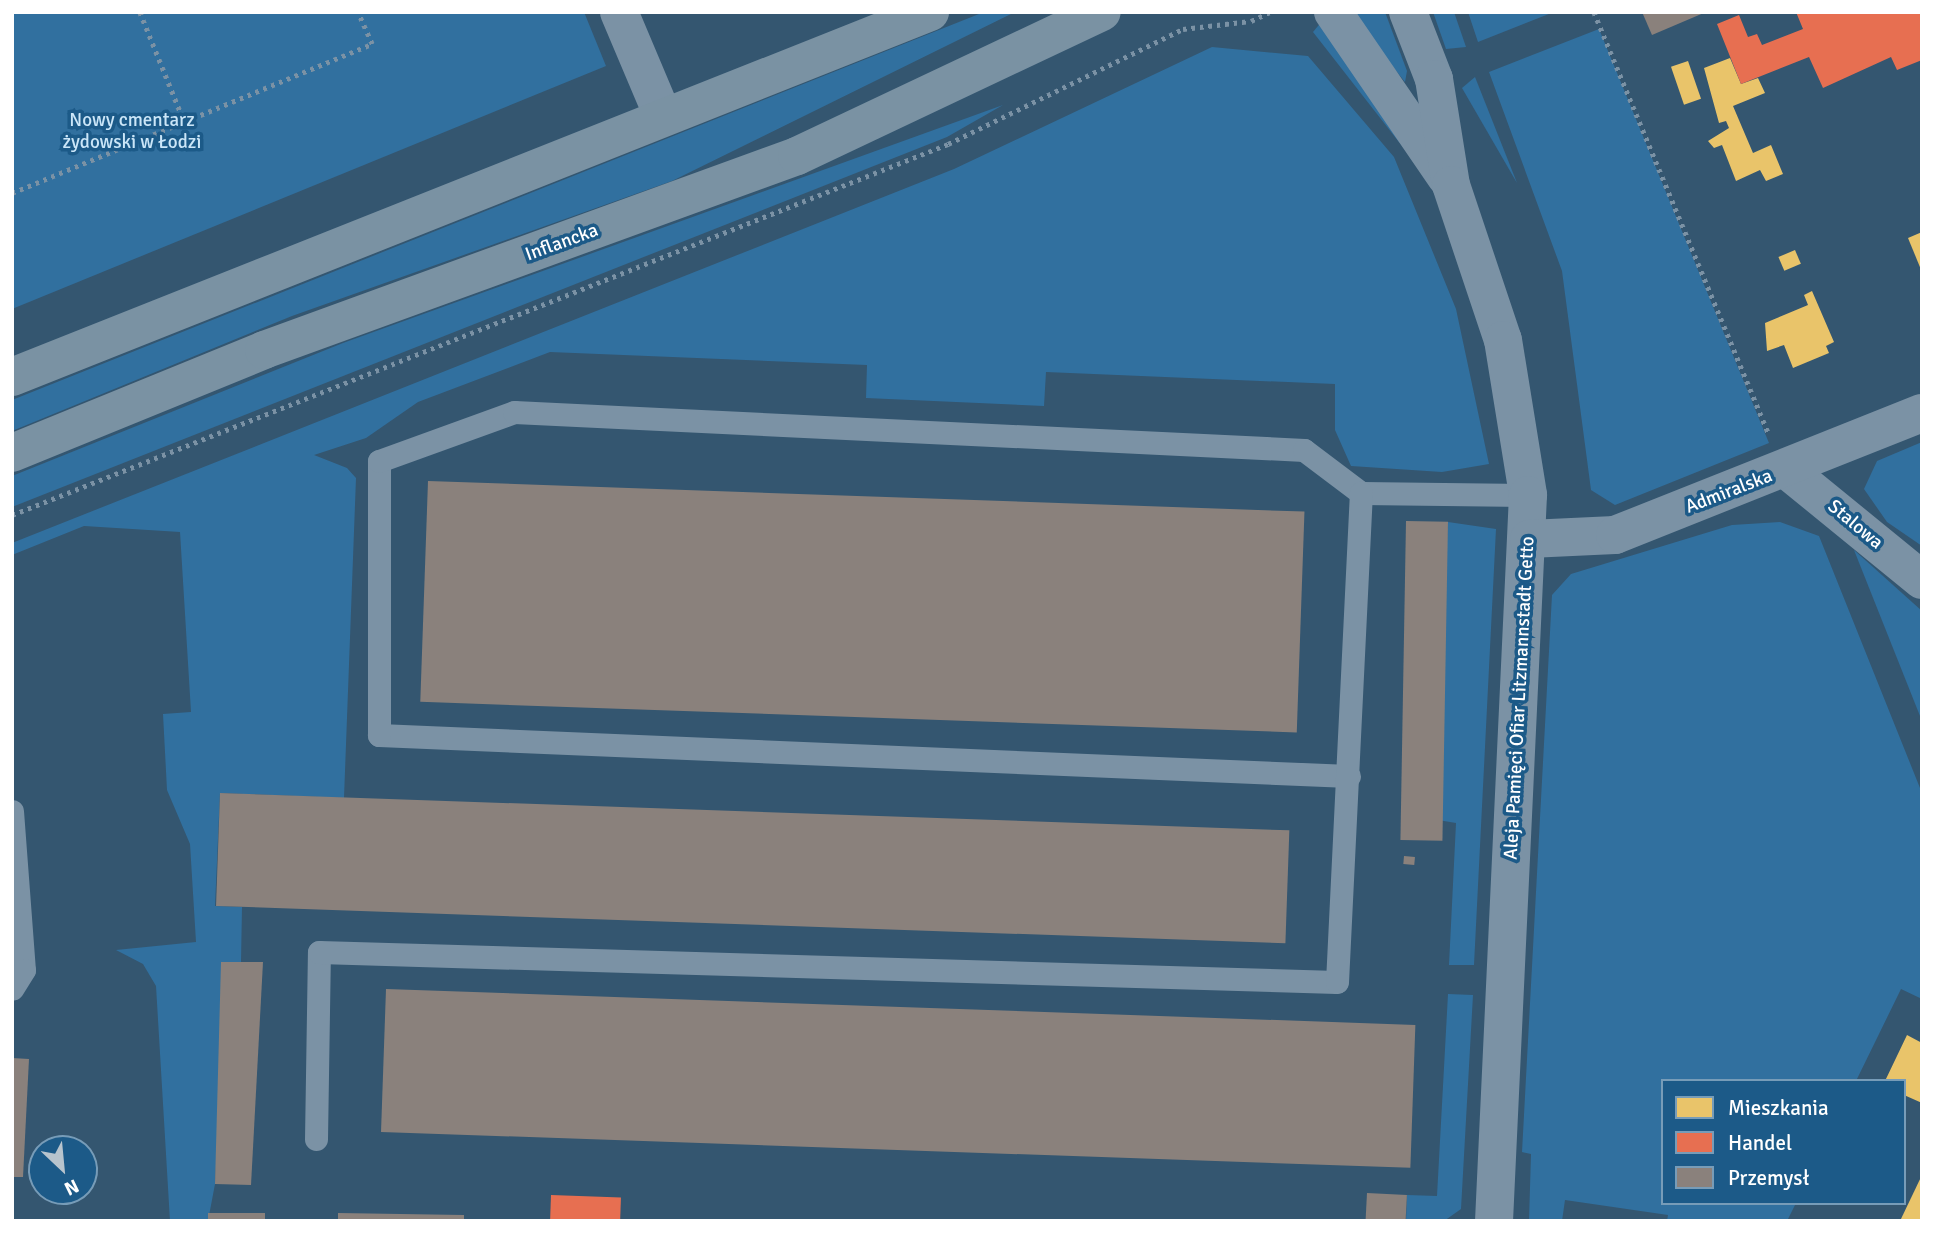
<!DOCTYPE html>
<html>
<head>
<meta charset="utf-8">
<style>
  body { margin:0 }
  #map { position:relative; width:1934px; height:1233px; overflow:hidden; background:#345670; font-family:Signika,sans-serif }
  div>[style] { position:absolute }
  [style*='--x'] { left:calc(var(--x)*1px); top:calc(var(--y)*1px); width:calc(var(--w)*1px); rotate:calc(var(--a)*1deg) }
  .green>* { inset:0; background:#31709f }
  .homes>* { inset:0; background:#e9c46a; transform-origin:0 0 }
  .shops>* { inset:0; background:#e76f51; transform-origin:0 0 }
  .industry>* { inset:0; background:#8a817c; transform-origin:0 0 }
  .path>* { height:4.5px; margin-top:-2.25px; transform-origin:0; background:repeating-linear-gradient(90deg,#7b92a5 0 3.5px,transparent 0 8.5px) }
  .service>* { height:23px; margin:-11.5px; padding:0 11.5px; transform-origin:11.5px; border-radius:11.5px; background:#7b92a5 }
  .minor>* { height:38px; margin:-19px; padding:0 19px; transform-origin:19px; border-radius:19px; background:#7b92a5 }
  .primary>* { height:38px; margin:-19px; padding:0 19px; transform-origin:19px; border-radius:19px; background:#7a92a3 }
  span { translate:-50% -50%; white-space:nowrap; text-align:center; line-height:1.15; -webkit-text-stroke:7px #1c5a88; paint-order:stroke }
  .park-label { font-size:19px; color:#cbe6f8 }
  .street-label { font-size:19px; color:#fff }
  .frame { position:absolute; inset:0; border:14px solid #fff; pointer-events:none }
  .legend { position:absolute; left:1661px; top:1079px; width:245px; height:126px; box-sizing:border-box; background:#1c5a88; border:2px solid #779cb8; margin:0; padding:9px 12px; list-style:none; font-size:21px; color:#fff }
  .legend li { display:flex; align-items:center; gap:14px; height:35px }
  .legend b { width:35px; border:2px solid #779cb8 }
  .north { position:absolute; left:28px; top:1135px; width:70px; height:70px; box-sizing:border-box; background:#1c5a88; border:2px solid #779cb8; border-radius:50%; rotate:154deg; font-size:19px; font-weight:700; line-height:28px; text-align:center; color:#fff }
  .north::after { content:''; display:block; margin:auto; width:24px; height:32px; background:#b8c4cd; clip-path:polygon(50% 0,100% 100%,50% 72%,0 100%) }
</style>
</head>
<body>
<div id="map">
  <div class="green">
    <div style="clip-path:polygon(12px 12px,584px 12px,606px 66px,12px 309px)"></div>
    <div style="clip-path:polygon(984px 12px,1015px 12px,672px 181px,292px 316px,12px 431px,12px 400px)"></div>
    <div style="clip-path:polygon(1349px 12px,1385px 12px,1407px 71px,1405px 82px)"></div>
    <div style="clip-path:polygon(1433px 12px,1454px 12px,1466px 47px,1446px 49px)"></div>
    <div style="clip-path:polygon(1468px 12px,1554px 12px,1478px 42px)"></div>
    <div style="clip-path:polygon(1323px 20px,1402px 146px,1313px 32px)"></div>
    <div style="clip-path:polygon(1599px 29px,1769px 443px,1615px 505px,1591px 490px,1562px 271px,1489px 72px)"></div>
    <div style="clip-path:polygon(1212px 47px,1308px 56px,1394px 157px,1456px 309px,1489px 464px,1442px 472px,1351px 466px,1335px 430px,1335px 384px,1046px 372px,1044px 406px,866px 398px,867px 365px,550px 352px,418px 402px,366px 438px,314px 455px,347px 468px,356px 478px,344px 798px,220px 793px,215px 906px,242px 907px,241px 962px,225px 1003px,215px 1184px,208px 1221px,170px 1221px,156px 986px,143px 964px,116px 950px,196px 942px,190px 844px,167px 790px,163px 714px,191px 712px,180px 532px,84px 526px,12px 555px,12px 543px,954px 169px)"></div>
    <div style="clip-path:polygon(1475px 77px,1517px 183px,1462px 88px)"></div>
    <div style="clip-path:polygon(1003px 105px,947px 137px,12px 507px,12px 476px,343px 343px)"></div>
    <div style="clip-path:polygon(1922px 442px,1922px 546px,1887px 522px,1864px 489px,1877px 461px)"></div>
    <div style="clip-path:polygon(1448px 522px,1496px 529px,1474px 965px,1449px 965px,1456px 823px,1432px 819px)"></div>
    <div style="clip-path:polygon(1780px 522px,1819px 536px,1922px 793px,1922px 999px,1901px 989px,1856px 1081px,1663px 1081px,1663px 1203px,1796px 1203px,1787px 1221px,1667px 1221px,1668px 1215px,1565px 1200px,1562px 1221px,1529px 1221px,1531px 1154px,1522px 1152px,1552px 595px,1571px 574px,1732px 525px)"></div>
    <div style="clip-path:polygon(1854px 550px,1922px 611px,1922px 721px)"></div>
    <div style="clip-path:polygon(1448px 994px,1473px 995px,1461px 1209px,1444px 1221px,1406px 1221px,1407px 1195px,1437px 1196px)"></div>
  </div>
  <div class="homes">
    <div style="clip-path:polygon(1730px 58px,1741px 84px,1758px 78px,1765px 93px,1733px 106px,1753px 153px,1771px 145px,1783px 174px,1766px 181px,1760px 170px,1736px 181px,1722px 145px,1714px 148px,1708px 141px,1729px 128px,1726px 121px,1719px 123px,1704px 68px)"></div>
    <div style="left:1688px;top:61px;width:40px;height:18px;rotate:71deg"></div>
    <div style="clip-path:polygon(1922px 232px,1922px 272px,1908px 238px)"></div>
    <div style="left:1795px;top:250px;width:15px;height:18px;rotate:67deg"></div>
    <div style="clip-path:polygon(1812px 291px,1834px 342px,1826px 346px,1829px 353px,1793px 368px,1784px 345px,1767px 351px,1765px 323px,1808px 305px,1804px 295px)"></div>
    <div style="clip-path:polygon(1907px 1035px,1922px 1043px,1922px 1103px,1904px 1095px,1904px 1081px,1885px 1081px)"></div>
    <div style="clip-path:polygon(1922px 1175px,1922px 1221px,1900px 1221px)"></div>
  </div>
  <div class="shops">
    <div style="clip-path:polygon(1796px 12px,1922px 12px,1922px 60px,1897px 70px,1891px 57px,1823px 88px,1809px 57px,1741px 84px,1717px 24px,1739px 15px,1748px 37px,1757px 34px,1762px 45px,1803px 29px)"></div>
    <div style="left:551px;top:1195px;width:70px;height:26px;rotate:2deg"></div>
  </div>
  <div class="industry">
    <div style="clip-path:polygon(1642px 12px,1706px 12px,1652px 35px)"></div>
    <div style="left:428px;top:481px;width:877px;height:221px;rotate:2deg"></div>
    <div style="left:1406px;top:521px;width:42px;height:319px;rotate:1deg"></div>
    <div style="left:220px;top:793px;width:1070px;height:113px;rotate:2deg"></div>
    <div style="left:1404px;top:856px;width:11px;height:8px;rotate:5deg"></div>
    <div style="clip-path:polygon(221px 962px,263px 962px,251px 1185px,215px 1184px)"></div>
    <div style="left:386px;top:989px;width:1030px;height:143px;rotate:2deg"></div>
    <div style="clip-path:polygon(12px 1058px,29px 1059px,23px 1177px,12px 1177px)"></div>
    <div style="left:1367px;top:1193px;width:40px;height:28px;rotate:3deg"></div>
    <div style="left:208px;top:1213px;width:57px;height:8px"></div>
    <div style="clip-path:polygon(338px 1213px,464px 1215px,464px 1221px,338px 1221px)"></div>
  </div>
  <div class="path">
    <div style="--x:140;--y:12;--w:118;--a:68"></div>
    <div style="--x:1594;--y:12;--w:455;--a:67.5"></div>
    <div style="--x:12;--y:193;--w:390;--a:-22.5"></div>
    <div style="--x:372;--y:44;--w:35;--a:-114"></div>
    <div style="--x:12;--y:515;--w:1007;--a:-21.62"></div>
    <div style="--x:948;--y:144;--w:262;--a:-26.1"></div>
    <div style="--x:1183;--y:29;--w:68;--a:-6.7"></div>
    <div style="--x:1251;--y:21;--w:21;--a:-25"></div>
  </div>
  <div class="service">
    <div style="--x:1349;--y:776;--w:971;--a:-177.58"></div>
    <div style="--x:379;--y:735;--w:274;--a:-90"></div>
    <div style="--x:379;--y:461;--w:144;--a:-19.9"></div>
    <div style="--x:514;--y:412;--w:791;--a:2.75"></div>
    <div style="--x:1304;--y:450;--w:71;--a:37"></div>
    <div style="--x:1361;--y:493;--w:167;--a:0.7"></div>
    <div style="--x:12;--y:811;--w:159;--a:85.7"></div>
    <div style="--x:24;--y:970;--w:22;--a:122"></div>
    <div style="--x:316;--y:1139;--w:187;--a:-89.1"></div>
    <div style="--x:319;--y:952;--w:1018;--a:1.69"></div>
    <div style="--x:1337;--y:982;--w:490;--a:-87.2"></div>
  </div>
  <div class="minor">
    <div style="--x:619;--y:12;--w:113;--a:67.1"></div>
    <div style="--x:1333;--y:12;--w:200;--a:55.6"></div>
    <div style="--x:1408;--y:12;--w:72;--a:68.8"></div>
    <div style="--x:1434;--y:79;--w:107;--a:80.9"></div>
    <div style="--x:1451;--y:185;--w:163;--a:71.5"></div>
    <div style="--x:1503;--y:340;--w:157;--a:80.8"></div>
    <div style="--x:1528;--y:495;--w:727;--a:92.68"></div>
    <div style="--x:1787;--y:470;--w:174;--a:39.2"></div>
    <div style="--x:1529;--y:539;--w:86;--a:-2.7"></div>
    <div style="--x:1615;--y:535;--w:330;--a:-21.7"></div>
  </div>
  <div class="primary">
    <div style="--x:12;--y:377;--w:988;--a:-21.68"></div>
    <div style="--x:12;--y:453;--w:272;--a:-22.2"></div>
    <div style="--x:264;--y:350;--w:567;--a:-20"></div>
    <div style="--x:797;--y:156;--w:337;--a:-25.3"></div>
  </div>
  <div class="park-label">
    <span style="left:132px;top:132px">Nowy cmentarz<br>żydowski w Łodzi</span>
  </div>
  <div class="street-label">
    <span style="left:562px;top:243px;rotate:-20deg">Inflancka</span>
    <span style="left:1729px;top:492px;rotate:-21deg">Admiralska</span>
    <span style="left:1855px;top:525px;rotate:40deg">Stalowa</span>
    <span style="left:1520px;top:698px;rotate:-87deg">Aleja Pamięci Ofiar Litzmannstadt Getto</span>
  </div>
  <div class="frame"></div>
  <ul class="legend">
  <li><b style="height:19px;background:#e9c46a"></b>Mieszkania</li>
  <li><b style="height:19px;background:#e76f51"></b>Handel</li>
  <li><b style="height:19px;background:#8a817c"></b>Przemysł</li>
  </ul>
  <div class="north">N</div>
</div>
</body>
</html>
